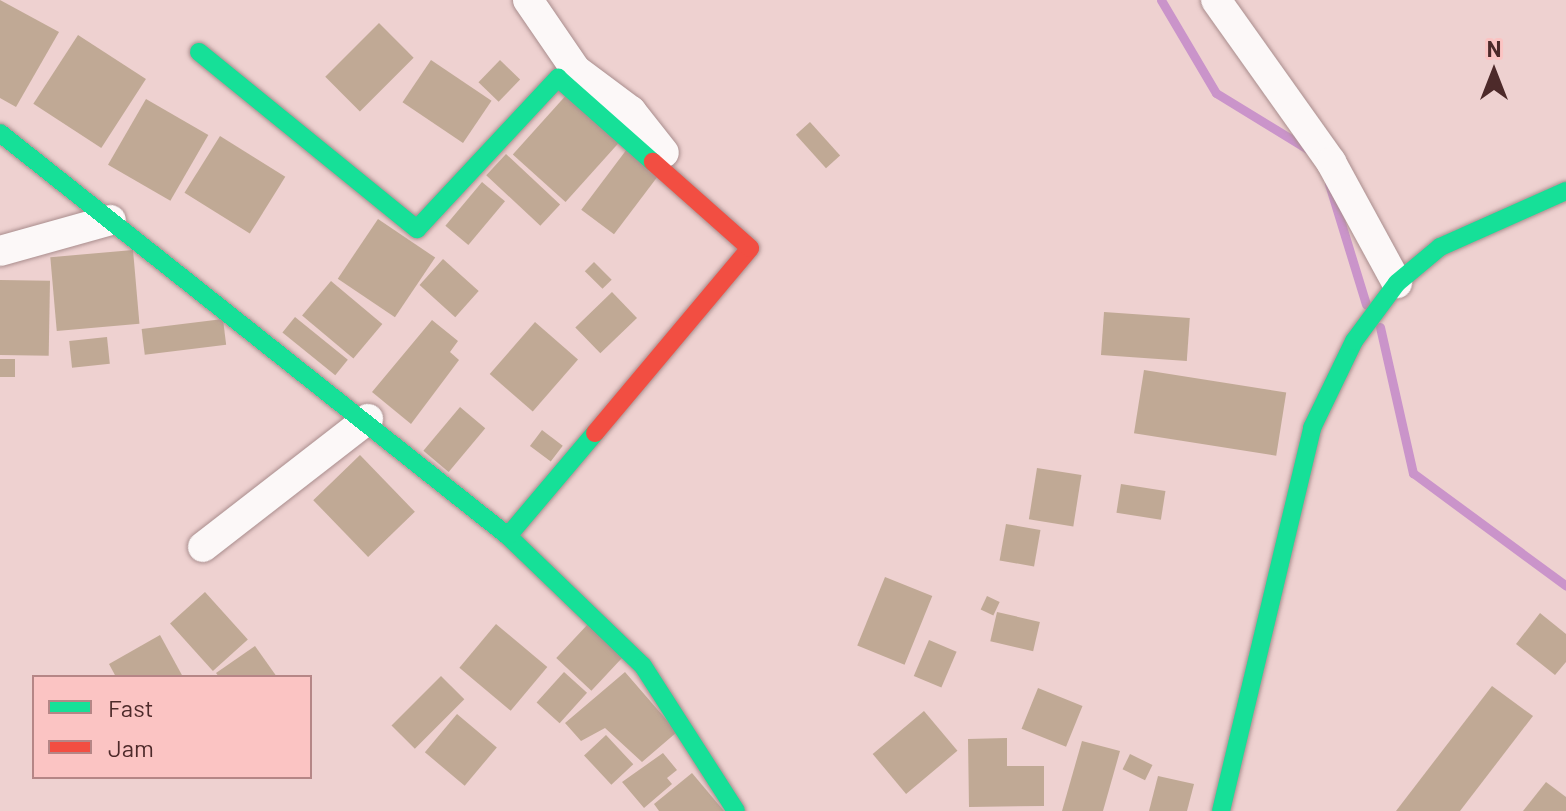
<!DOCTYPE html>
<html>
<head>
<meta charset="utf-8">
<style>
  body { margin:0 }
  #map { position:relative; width:1566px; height:811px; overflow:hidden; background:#eed1d0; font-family:Barlow,sans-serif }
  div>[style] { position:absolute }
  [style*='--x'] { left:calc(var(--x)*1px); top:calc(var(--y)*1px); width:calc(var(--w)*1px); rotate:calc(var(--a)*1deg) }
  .stream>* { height:9px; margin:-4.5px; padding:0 4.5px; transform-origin:4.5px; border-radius:4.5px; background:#ca94ca }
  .building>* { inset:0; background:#c0a995; transform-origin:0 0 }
  .roads { filter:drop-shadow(0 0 2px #a98d8d) drop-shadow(0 0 2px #a98d8d) }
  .street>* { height:30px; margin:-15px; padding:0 15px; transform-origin:15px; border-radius:15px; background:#fcf8f8 }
  .fast>* { height:18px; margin:-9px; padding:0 9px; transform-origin:9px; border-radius:9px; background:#16e098 }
  .jam>* { height:18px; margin:-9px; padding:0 9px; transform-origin:9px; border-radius:9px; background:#f24e42 }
  span { translate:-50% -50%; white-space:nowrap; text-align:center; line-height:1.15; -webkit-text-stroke:8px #fbc4c3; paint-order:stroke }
  .legend { position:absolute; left:32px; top:675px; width:280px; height:104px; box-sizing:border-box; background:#fbc4c3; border:2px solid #b58686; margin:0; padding:10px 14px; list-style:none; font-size:24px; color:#4d2a2a }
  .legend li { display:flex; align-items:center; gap:16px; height:40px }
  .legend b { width:40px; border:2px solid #b58686 }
  .north { position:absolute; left:1454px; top:32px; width:80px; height:80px; -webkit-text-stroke:6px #fbc4c3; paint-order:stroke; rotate:0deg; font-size:22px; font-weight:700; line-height:32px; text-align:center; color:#4d2a2a }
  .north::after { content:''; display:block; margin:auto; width:28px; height:36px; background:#4d2a2a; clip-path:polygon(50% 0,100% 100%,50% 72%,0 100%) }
</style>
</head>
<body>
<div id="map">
  <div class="stream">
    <div style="--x:1161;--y:0;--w:108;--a:59.4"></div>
    <div style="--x:1216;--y:93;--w:109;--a:31.5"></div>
    <div style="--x:1329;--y:184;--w:126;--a:72.9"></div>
    <div style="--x:1380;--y:327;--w:150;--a:77.3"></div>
    <div style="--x:1413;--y:473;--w:190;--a:36.4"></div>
  </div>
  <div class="building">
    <div style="clip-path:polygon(0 0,59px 32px,16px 107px,0 98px)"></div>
    <div style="left:379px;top:23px;width:49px;height:76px;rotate:45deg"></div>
    <div style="left:78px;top:35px;width:81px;height:82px;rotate:33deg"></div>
    <div style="left:431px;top:60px;width:73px;height:51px;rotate:34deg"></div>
    <div style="left:500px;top:60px;width:28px;height:31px;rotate:44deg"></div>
    <div style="left:569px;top:92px;width:71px;height:84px;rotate:42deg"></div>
    <div style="left:146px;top:99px;width:72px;height:76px;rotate:30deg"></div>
    <div style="left:810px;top:122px;width:45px;height:19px;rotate:48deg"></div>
    <div style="left:220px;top:136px;width:77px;height:67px;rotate:32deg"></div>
    <div style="left:627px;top:149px;width:41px;height:76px;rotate:37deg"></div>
    <div style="left:506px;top:154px;width:74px;height:29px;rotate:43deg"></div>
    <div style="left:482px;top:182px;width:30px;height:57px;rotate:40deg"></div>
    <div style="left:378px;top:219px;width:69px;height:72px;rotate:34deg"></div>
    <div style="left:133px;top:250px;width:74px;height:83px;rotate:85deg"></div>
    <div style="left:443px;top:259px;width:48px;height:35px;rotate:42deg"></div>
    <div style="left:594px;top:262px;width:25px;height:13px;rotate:45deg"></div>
    <div style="left:0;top:280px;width:50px;height:75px;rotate:1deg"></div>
    <div style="left:331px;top:281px;width:67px;height:45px;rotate:40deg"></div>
    <div style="left:612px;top:292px;width:36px;height:51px;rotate:46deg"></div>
    <div style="left:1104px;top:312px;width:86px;height:43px;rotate:4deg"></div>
    <div style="left:295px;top:317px;width:68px;height:20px;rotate:39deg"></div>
    <div style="left:223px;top:319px;width:26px;height:82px;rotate:83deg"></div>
    <div style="clip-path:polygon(432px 320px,458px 341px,450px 352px,459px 360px,411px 424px,372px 392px)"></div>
    <div style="left:535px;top:322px;width:57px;height:69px;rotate:41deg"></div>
    <div style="left:107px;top:337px;width:27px;height:38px;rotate:84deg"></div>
    <div style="left:0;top:359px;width:15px;height:18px"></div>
    <div style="left:1144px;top:370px;width:144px;height:64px;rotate:9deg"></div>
    <div style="left:460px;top:407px;width:33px;height:57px;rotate:40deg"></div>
    <div style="left:542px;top:430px;width:26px;height:20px;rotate:37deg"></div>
    <div style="left:360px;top:455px;width:79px;height:65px;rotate:46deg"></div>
    <div style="left:1037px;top:468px;width:45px;height:52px;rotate:9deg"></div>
    <div style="left:1121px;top:484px;width:45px;height:29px;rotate:9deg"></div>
    <div style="left:1006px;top:524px;width:35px;height:37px;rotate:10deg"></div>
    <div style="left:885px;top:577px;width:51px;height:74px;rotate:22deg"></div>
    <div style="left:205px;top:592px;width:64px;height:47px;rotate:48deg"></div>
    <div style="left:987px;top:596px;width:14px;height:15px;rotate:25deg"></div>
    <div style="left:997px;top:612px;width:44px;height:30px;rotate:13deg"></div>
    <div style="clip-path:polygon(1540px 613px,1566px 634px,1566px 662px,1555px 675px,1516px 644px)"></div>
    <div style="left:589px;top:623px;width:48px;height:48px;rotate:43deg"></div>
    <div style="left:496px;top:624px;width:67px;height:57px;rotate:40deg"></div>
    <div style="clip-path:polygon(160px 635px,183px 677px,116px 677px,109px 664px)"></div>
    <div style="left:929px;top:640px;width:30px;height:39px;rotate:23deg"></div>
    <div style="clip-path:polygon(255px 646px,277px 677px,219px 677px,216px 673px)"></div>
    <div style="left:564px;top:672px;width:31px;height:41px;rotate:42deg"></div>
    <div style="clip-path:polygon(625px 672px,677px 732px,642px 762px,605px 728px,581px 741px,565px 723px)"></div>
    <div style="left:441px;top:676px;width:33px;height:70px;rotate:45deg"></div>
    <div style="clip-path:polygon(1492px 686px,1533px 716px,1460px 811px,1396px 811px)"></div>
    <div style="left:1038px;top:688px;width:48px;height:44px;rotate:22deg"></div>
    <div style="left:924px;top:711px;width:52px;height:67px;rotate:50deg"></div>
    <div style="left:457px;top:714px;width:52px;height:50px;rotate:40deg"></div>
    <div style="left:606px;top:735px;width:40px;height:30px;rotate:47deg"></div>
    <div style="clip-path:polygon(1007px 738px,1007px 766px,1044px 766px,1044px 806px,969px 807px,968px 739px)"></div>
    <div style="clip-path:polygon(1082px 741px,1120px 751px,1103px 811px,1062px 811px)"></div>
    <div style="clip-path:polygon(663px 753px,677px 770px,667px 778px,672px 784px,644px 808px,622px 782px)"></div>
    <div style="left:1130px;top:754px;width:25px;height:17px;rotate:26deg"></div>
    <div style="clip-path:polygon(692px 773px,724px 811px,659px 811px,654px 804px)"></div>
    <div style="clip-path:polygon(1158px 776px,1194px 784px,1187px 811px,1149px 811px)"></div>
    <div style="clip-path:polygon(1546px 782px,1566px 797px,1566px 811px,1523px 811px)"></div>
  </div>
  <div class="roads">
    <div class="street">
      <div style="--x:528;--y:0;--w:85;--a:55.6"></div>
      <div style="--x:576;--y:70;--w:69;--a:36.7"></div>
      <div style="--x:631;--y:111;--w:53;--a:51.8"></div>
      <div style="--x:1216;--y:0;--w:199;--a:54.6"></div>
      <div style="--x:1331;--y:162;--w:138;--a:61.4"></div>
      <div style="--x:0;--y:251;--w:115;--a:-15.6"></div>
      <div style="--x:203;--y:547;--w:209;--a:-37.8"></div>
    </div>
    <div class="fast">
      <div style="--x:199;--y:52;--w:281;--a:39.1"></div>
      <div style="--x:417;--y:229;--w:207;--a:-47"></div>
      <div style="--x:558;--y:78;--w:127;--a:41.5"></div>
      <div style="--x:0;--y:133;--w:648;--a:38.43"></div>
      <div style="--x:508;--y:536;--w:187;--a:43.9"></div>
      <div style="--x:643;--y:666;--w:172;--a:57.3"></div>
      <div style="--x:508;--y:536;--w:135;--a:-49.8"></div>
      <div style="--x:1221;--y:811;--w:394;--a:-76.6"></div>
      <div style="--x:1312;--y:428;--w:97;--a:-64.2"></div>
      <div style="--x:1354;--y:341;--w:72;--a:-53.4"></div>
      <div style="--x:1397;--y:283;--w:56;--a:-39.9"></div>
      <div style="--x:1440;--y:247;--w:138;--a:-24"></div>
    </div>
    <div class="jam">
      <div style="--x:595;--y:433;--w:241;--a:-50"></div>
      <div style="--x:750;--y:248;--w:130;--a:-138.4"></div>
    </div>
  </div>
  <ul class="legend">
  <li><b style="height:10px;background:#16e098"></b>Fast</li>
  <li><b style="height:10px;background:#f24e42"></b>Jam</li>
  </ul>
  <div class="north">N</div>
</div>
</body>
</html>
